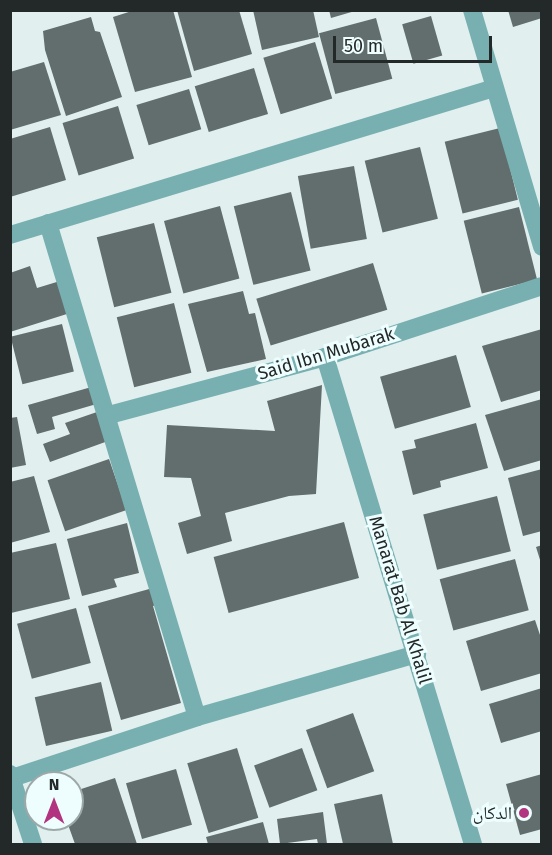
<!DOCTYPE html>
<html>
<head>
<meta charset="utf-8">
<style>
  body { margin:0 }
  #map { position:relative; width:552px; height:855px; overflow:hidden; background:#e1efef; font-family:"Fira Sans","Noto Naskh Arabic",sans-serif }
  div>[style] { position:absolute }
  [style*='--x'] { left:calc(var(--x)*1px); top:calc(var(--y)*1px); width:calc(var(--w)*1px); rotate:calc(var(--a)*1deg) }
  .building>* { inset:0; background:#626e6e; transform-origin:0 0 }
  .minor>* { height:18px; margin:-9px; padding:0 9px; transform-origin:9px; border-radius:9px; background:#78b0b1 }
  .dots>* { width:16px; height:16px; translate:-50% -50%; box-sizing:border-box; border:3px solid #eefdfd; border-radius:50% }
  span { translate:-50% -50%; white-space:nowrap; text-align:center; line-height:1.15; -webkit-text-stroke:6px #eefdfd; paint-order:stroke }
  .street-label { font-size:18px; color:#232828 }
  .poi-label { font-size:18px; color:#232828 }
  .right { translate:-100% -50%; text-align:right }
  .frame { position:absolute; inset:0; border:12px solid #232828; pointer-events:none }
  .north { position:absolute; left:24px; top:771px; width:60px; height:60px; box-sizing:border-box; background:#eefdfd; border:2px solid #9da8a8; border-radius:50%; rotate:0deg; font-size:16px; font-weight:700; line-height:24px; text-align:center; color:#232828 }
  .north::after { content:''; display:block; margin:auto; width:21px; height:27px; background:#b23380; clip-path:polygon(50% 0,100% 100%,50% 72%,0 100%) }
  .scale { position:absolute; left:333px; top:36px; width:159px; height:27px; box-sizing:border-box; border:3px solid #232828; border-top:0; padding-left:8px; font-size:18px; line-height:21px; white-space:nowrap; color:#232828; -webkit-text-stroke:4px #eefdfd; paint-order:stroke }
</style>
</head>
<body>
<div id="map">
  <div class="building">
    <div style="clip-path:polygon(135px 10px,173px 10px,192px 77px,135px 92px,113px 17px)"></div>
    <div style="clip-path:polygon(177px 10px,239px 10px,252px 54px,194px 71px)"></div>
    <div style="clip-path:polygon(253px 10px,313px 10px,319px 37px,262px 50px)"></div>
    <div style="clip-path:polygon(329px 10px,355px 10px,355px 11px,331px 18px)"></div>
    <div style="clip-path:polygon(508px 10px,542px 10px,542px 18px,513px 27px)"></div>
    <div style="left:431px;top:16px;width:41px;height:30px;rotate:74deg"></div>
    <div style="clip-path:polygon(91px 17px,95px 31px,100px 32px,122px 97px,66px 116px,45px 50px,43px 31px)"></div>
    <div style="left:376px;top:18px;width:63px;height:59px;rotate:75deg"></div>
    <div style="left:315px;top:42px;width:59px;height:54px;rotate:73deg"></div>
    <div style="clip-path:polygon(44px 62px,61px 115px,10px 130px,10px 72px)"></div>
    <div style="left:254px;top:68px;width:48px;height:62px;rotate:73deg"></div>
    <div style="left:189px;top:89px;width:42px;height:55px;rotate:73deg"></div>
    <div style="left:118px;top:106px;width:55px;height:58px;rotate:73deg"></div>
    <div style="clip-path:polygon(50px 127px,66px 180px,10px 197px,10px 139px)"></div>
    <div style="left:500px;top:128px;width:74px;height:57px;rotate:76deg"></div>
    <div style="left:420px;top:147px;width:74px;height:57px;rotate:76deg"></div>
    <div style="left:354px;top:166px;width:74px;height:57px;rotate:80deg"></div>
    <div style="left:291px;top:192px;width:81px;height:59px;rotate:76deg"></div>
    <div style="left:220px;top:206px;width:75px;height:58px;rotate:75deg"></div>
    <div style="left:519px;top:207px;width:75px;height:57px;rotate:76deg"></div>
    <div style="left:154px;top:223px;width:72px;height:59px;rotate:76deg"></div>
    <div style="left:373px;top:263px;width:49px;height:122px;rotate:73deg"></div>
    <div style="clip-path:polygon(30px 266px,37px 288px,60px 281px,70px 313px,10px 332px,10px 273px)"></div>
    <div style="clip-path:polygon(243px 291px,249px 314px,255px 313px,266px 359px,207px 372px,188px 304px)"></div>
    <div style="left:174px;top:303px;width:72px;height:59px;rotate:76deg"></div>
    <div style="left:62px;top:324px;width:49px;height:53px;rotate:76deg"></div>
    <div style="clip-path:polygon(542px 329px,542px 390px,501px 402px,482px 346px)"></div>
    <div style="left:456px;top:355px;width:54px;height:79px;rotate:74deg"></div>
    <div style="clip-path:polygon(322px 385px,316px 494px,289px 496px,225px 513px,232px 541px,187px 554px,178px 523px,201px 516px,191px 478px,164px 477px,167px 425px,275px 431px,267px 401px)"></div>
    <div style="clip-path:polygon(95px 386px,100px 403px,52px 417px,55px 429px,37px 434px,28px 405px)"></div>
    <div style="clip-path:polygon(542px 399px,542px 460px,504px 471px,485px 415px)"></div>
    <div style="clip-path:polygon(97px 412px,108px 441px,50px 462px,43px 444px,70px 434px,65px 423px)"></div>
    <div style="clip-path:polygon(17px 417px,26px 465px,10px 468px,10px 418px)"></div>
    <div style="clip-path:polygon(476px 423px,488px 468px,440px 481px,441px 487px,413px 495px,402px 451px,416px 448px,414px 440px)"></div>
    <div style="left:109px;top:459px;width:54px;height:65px;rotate:71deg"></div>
    <div style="clip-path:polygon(542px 469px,542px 531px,523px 536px,508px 478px)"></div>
    <div style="clip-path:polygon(34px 476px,50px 532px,10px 543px,10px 482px)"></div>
    <div style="left:497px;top:496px;width:57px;height:76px;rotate:76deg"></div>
    <div style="left:344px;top:522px;width:58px;height:135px;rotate:75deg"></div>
    <div style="clip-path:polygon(127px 523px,139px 573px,114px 579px,117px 587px,82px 596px,67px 539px)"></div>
    <div style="clip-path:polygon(56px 543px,70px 599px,11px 613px,10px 553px)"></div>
    <div style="clip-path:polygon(542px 545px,542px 563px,541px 563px,536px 547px)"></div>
    <div style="left:515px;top:559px;width:53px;height:78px;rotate:75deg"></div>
    <div style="clip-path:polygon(160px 586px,165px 602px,153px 606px,181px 703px,121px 720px,88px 606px)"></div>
    <div style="left:76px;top:608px;width:57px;height:61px;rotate:75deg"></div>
    <div style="clip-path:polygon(535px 620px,542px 641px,542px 673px,481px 691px,466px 641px)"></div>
    <div style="left:101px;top:682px;width:50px;height:68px;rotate:77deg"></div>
    <div style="clip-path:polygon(542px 688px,542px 731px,501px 743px,489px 704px)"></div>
    <div style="left:353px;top:713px;width:62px;height:50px;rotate:70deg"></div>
    <div style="left:237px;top:748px;width:73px;height:52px;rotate:73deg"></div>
    <div style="left:302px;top:748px;width:45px;height:51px;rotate:70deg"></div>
    <div style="left:176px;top:769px;width:58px;height:52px;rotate:74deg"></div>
    <div style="clip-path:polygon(542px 774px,542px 829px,520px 835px,506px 784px)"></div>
    <div style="clip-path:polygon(115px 778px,137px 844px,75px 844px,66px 819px,72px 819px,72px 792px)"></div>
    <div style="clip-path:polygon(382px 794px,393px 844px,343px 844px,334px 804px)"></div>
    <div style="clip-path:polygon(323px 812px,327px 844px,318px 844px,317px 839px,280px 844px,277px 819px)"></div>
    <div style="clip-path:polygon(263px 822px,269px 844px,208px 844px,206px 837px)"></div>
  </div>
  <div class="minor">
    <div style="--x:472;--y:10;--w:247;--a:73.5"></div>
    <div style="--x:48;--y:223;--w:516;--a:73.22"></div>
    <div style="--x:10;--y:235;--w:506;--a:-16.89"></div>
    <div style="--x:325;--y:357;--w:509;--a:73.1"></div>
    <div style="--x:109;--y:415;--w:224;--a:-15"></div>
    <div style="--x:325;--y:357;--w:228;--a:-18.1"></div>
    <div style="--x:10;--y:774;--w:74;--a:71.8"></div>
    <div style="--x:12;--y:778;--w:195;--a:-18.2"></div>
    <div style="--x:197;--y:717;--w:229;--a:-16"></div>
  </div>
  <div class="dots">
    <div style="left:524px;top:813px;background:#b23380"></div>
  </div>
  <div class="street-label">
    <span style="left:326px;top:354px;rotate:-17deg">Said Ibn Mubarak</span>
    <span style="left:400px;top:600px;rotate:73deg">Manarat Bab Al Khalil</span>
  </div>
  <div class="poi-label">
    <span class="right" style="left:512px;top:813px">الدكان</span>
  </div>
  <div class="frame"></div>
  <div class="north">N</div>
  <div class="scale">50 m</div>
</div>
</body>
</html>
